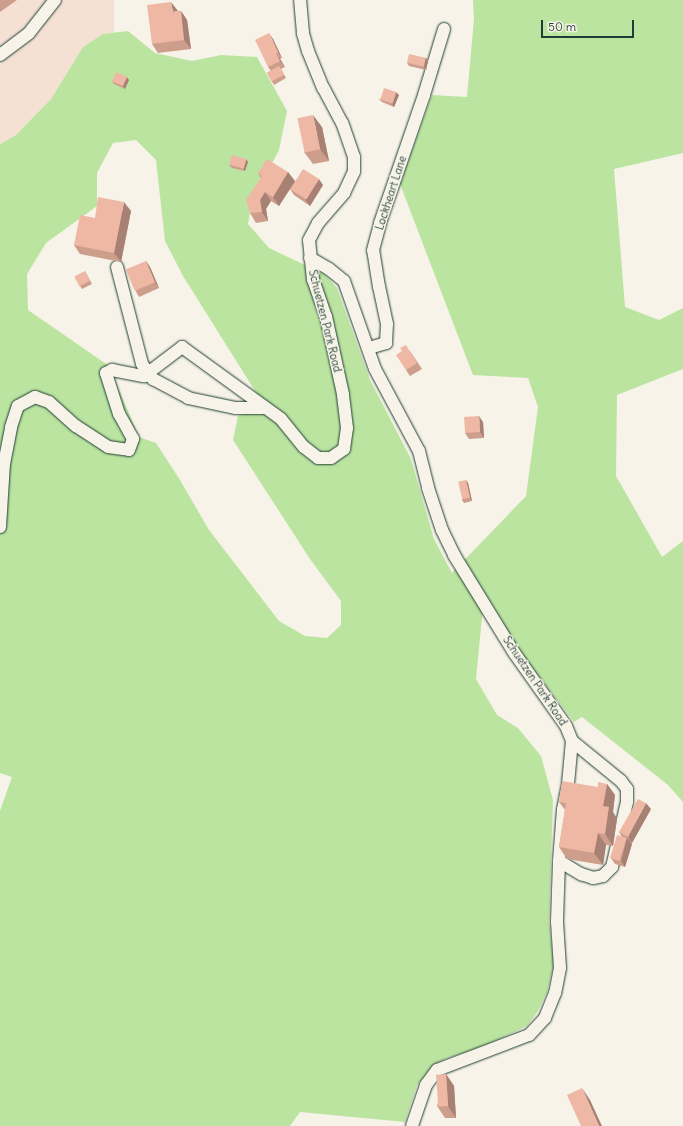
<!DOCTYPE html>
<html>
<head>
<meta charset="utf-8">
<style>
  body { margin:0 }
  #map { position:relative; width:683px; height:1126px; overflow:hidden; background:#f7f3e8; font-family:Delius,sans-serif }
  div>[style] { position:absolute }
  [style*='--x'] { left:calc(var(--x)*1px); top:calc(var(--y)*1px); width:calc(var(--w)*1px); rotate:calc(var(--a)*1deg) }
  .built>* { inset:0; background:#f5e1d4 }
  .green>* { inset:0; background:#bbe4a1 }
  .roads { filter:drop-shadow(0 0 1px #1f3d34) drop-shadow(0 0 1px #1f3d34) }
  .minor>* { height:12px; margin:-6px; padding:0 6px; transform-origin:6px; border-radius:6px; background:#f7f3e8 }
  .wall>* { inset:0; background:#ce9e8d }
  .shaded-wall>* { inset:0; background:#a78173 }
  .building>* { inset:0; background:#efb8a4; transform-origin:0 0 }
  span { translate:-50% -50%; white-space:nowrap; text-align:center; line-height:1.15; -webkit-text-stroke:3px #f7f3e8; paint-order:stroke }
  .street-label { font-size:11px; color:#1f3d34 }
  .scale { position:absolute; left:541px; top:20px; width:93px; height:18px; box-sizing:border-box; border:2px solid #1f3d34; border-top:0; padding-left:5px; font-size:12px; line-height:14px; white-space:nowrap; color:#1f3d34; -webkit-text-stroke:3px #f7f3e8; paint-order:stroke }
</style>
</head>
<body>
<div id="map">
  <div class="built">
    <div style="clip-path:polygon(0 0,114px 0,114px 33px,103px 34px,83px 47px,51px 99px,16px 135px,0 144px)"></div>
  </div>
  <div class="green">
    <div style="clip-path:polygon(evenodd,473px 0,683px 0,683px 153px,614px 169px,625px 307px,659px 320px,683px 308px,683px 369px,617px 395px,616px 476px,662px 557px,683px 541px,683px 802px,668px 785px,582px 717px,574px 722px,522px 654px,484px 597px,476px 679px,497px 715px,518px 728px,541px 756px,553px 800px,549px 922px,554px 964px,547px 992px,538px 1011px,527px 1026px,483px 1047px,447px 1058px,433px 1066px,417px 1085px,405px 1122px,300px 1112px,290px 1126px,0 1126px,0 811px,12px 777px,0 773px,0 144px,16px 135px,51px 99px,83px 47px,103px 34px,128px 31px,155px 53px,192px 61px,221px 55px,257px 57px,287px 111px,279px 150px,252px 201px,248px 224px,269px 248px,324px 274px,337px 288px,370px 380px,411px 459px,434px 539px,452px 573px,526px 496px,538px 407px,528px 378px,473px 375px,400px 184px,432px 95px,467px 97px,474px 19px,473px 0,136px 140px,156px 160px,165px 241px,183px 276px,265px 407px,238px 416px,233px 440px,310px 559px,341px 601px,341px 625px,327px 638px,305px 636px,279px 621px,209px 530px,180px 480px,156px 443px,139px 437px,109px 366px,28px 310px,27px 274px,46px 243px,97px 206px,97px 173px,113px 143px,136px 140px)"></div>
  </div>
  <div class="roads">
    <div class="minor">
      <div style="--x:0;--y:55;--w:36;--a:-37"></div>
      <div style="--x:29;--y:33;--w:42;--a:-51.8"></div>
      <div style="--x:310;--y:258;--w:22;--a:30"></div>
      <div style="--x:329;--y:269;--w:19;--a:39"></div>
      <div style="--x:344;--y:281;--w:93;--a:70.6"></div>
      <div style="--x:375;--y:369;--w:93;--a:61.8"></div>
      <div style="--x:419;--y:451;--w:38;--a:76"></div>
      <div style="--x:428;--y:488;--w:44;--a:71.6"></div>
      <div style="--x:442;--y:530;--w:28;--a:64"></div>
      <div style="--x:454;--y:555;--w:116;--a:58.4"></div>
      <div style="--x:515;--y:654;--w:88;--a:54.7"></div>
      <div style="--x:566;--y:726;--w:16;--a:68"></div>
      <div style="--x:572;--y:741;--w:43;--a:95.3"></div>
      <div style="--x:568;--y:784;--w:25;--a:101"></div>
      <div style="--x:563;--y:809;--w:52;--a:94.4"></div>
      <div style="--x:559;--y:861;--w:61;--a:91.9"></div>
      <div style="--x:557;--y:922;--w:46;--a:86.3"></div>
      <div style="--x:560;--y:968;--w:25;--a:101"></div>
      <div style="--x:555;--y:993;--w:27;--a:112"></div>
      <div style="--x:545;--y:1018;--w:23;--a:133"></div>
      <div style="--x:529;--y:1035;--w:98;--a:159.2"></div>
      <div style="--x:437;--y:1070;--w:19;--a:126"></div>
      <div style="--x:426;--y:1085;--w:43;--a:108.9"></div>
      <div style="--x:117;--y:267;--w:100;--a:75.5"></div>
      <div style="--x:142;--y:364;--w:19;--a:54"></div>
      <div style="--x:153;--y:379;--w:40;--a:28"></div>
      <div style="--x:188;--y:398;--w:49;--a:11.8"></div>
      <div style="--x:236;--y:408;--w:29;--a:0"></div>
      <div style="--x:369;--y:348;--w:18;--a:-16"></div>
      <div style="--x:386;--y:343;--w:19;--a:-87"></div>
      <div style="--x:387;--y:324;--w:38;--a:-102"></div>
      <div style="--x:379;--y:287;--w:37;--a:-99"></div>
      <div style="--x:373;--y:250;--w:28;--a:-75"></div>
      <div style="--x:380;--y:223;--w:135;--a:-71"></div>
      <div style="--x:424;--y:95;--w:69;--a:-73.1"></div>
      <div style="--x:0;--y:527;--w:63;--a:-86.4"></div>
      <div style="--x:4;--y:464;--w:38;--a:-79"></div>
      <div style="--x:11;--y:427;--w:22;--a:-72"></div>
      <div style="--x:18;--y:406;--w:19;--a:-28"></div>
      <div style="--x:35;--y:397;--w:15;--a:20"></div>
      <div style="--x:49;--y:402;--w:36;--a:42"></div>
      <div style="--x:76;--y:426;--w:38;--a:33"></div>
      <div style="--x:108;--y:447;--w:21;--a:8"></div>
      <div style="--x:129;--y:450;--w:12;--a:-70"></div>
      <div style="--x:133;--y:439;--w:29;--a:-119"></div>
      <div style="--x:119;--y:414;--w:43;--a:-107.6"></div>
      <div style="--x:106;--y:373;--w:7;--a:-27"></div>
      <div style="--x:112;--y:370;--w:33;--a:11"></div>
      <div style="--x:144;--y:376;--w:48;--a:-37.3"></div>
      <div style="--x:182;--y:347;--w:122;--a:36"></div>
      <div style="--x:281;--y:419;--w:36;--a:51"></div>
      <div style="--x:304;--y:447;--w:18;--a:38"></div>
      <div style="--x:318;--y:458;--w:13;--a:0"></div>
      <div style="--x:331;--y:458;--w:16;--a:-35"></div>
      <div style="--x:344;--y:449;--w:21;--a:-82"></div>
      <div style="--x:347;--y:428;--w:34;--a:-97"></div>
      <div style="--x:343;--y:394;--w:79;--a:-102.4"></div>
      <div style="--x:326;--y:317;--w:39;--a:-109"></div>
      <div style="--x:313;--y:280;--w:40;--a:-95.7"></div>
      <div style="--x:309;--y:240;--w:19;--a:-62"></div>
      <div style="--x:318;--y:223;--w:40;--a:-49"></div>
      <div style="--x:344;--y:193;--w:23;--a:-65"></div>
      <div style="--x:354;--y:172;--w:15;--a:-90"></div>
      <div style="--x:354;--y:157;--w:36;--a:-109"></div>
      <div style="--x:342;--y:123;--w:40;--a:-118"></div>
      <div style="--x:323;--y:88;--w:40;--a:-112"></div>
      <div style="--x:308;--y:51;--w:19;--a:-106"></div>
      <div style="--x:303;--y:33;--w:33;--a:-95"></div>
      <div style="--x:559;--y:861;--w:26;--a:31"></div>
      <div style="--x:581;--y:874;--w:13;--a:18"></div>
      <div style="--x:593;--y:878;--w:10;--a:-11"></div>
      <div style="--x:603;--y:876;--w:13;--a:-45"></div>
      <div style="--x:612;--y:867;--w:67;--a:-77"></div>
      <div style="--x:627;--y:802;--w:13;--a:-90"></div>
      <div style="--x:627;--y:789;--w:10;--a:-127"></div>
      <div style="--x:621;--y:781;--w:63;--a:-140.8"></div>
    </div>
  </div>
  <div class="wall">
    <div style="clip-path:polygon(0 0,17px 0,0 12px)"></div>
    <div style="clip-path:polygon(178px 11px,181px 11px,187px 20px,191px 49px,158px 53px,152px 44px)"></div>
    <div style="clip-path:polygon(273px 39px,282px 58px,280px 59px,285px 67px,281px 69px,286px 78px,274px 85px,267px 73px,271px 71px,268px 67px)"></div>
    <div style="clip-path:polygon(426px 58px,428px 61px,426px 70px,409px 66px,407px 63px)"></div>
    <div style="clip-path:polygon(129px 80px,125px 89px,114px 84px,112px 81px)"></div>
    <div style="clip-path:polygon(399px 95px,394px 107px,382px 102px,379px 99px)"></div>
    <div style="clip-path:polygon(322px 127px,329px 161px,313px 164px,304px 152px)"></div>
    <div style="clip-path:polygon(246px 159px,248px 162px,245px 171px,232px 168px,229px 165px)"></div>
    <div style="clip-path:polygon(288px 172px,294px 181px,323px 185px,310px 206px,294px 195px,290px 189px,279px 206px,271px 201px,266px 209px,268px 221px,256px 223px,250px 213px,261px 178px,258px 173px)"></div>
    <div style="clip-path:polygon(131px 211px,121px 262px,80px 254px,74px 245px,95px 218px)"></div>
    <div style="clip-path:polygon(146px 261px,150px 267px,159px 288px,139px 297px,135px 290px)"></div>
    <div style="clip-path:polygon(85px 271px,92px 284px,82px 289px,80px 286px)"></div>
    <div style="clip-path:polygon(410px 351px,422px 369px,410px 376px,406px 370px)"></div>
    <div style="clip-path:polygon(483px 422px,484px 438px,469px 439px,465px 433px)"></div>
    <div style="clip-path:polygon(466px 480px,468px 483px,472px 501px,464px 503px,462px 500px)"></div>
    <div style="clip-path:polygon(607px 784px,615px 795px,613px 812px,617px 819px,613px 846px,606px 845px,603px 865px,567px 859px,559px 847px,565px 810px,559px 802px)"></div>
    <div style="clip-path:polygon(651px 809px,632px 843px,630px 842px,632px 844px,625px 867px,615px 864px,611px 858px,622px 837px,619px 832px)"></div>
    <div style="clip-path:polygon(446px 1074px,454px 1086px,456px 1118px,445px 1118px,437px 1106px)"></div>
  </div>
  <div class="shaded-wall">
    <div style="clip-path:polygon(171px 2px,178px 11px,173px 12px)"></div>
    <div style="clip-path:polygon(181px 11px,187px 20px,191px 49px,184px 40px)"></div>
    <div style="clip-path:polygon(269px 33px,273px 39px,282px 58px,278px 52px)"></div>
    <div style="clip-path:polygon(276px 53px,280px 59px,285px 67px,280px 61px)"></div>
    <div style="clip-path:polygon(426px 58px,428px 61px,426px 70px,424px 67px)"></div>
    <div style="clip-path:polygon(127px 77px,129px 80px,125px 89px,123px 86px)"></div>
    <div style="clip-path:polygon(396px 92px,399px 95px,394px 107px,392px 104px)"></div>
    <div style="clip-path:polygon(313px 115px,322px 127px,329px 161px,320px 149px)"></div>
    <div style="clip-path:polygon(246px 159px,248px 162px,245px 171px,243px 168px)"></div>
    <div style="clip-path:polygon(288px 172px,295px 181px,279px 206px,273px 197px)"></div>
    <div style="clip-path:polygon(319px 179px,323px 185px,310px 206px,305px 199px)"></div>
    <div style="clip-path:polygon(265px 192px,271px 201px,266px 209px,268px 221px,262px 212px,260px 200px)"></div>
    <div style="clip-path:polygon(124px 202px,131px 211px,121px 262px,114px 253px)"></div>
    <div style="clip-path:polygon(146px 261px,150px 267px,159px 288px,155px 282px)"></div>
    <div style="clip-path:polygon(479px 416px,483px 422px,484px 438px,480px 432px)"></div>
    <div style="clip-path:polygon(466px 480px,468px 483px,472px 501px,470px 498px)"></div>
    <div style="clip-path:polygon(607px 784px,615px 795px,613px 812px,617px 819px,613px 846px,605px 834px,603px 806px)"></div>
    <div style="clip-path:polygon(646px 803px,651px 809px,632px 843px,628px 837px)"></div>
    <div style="clip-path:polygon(598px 833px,606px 845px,603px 865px,594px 853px)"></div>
    <div style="clip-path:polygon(627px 838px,632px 844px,625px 867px,621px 861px)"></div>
    <div style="clip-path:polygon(446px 1074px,454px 1086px,456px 1118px,448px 1106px)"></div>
    <div style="clip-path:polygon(582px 1088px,590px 1100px,602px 1126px,599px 1126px)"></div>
  </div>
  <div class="building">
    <div style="clip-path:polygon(171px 2px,173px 12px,181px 11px,184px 40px,152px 44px,147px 5px)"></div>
    <div style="clip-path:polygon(269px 33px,278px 52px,276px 53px,280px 61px,268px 67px,255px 40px)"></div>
    <div style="left:409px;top:54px;width:17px;height:9px;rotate:13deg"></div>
    <div style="left:279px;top:66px;width:10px;height:14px;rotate:61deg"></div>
    <div style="left:116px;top:72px;width:12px;height:10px;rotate:24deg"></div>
    <div style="left:384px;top:88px;width:13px;height:12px;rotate:18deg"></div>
    <div style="left:313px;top:115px;width:35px;height:16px;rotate:78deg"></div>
    <div style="left:232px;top:155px;width:15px;height:10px;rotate:16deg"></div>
    <div style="clip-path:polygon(267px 159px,288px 172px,273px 197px,265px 192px,260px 200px,262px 212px,250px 213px,246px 200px,262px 176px,258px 173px)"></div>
    <div style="left:303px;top:169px;width:19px;height:24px;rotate:32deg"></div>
    <div style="clip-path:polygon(98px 197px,124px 202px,114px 253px,74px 245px,80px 215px,95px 218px)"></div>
    <div style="left:146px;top:261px;width:23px;height:22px;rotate:67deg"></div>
    <div style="left:85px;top:271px;width:11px;height:12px;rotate:63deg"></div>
    <div style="clip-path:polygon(406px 345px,417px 363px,406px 370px,396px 355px,402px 351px,400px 348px)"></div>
    <div style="left:479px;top:416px;width:16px;height:15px;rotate:86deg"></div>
    <div style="left:466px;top:480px;width:18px;height:8px;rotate:77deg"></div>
    <div style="clip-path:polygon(562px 781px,598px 787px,598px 782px,607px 784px,603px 806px,609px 807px,605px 834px,598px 833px,594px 853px,559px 847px,566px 803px,559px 802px)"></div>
    <div style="clip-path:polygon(638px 799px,646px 803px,628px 837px,619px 832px)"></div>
    <div style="left:617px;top:835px;width:10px;height:24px;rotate:17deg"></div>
    <div style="left:446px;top:1074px;width:32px;height:10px;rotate:86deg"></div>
    <div style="clip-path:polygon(582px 1088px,599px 1126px,581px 1126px,567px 1095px)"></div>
  </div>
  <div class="street-label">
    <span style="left:391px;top:193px;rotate:-72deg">Lockheart Lane</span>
    <span style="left:325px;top:321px;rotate:76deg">Schuetzen Park Road</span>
    <span style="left:535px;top:681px;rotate:56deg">Schuetzen Park Road</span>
  </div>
  <div class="scale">50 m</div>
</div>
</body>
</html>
